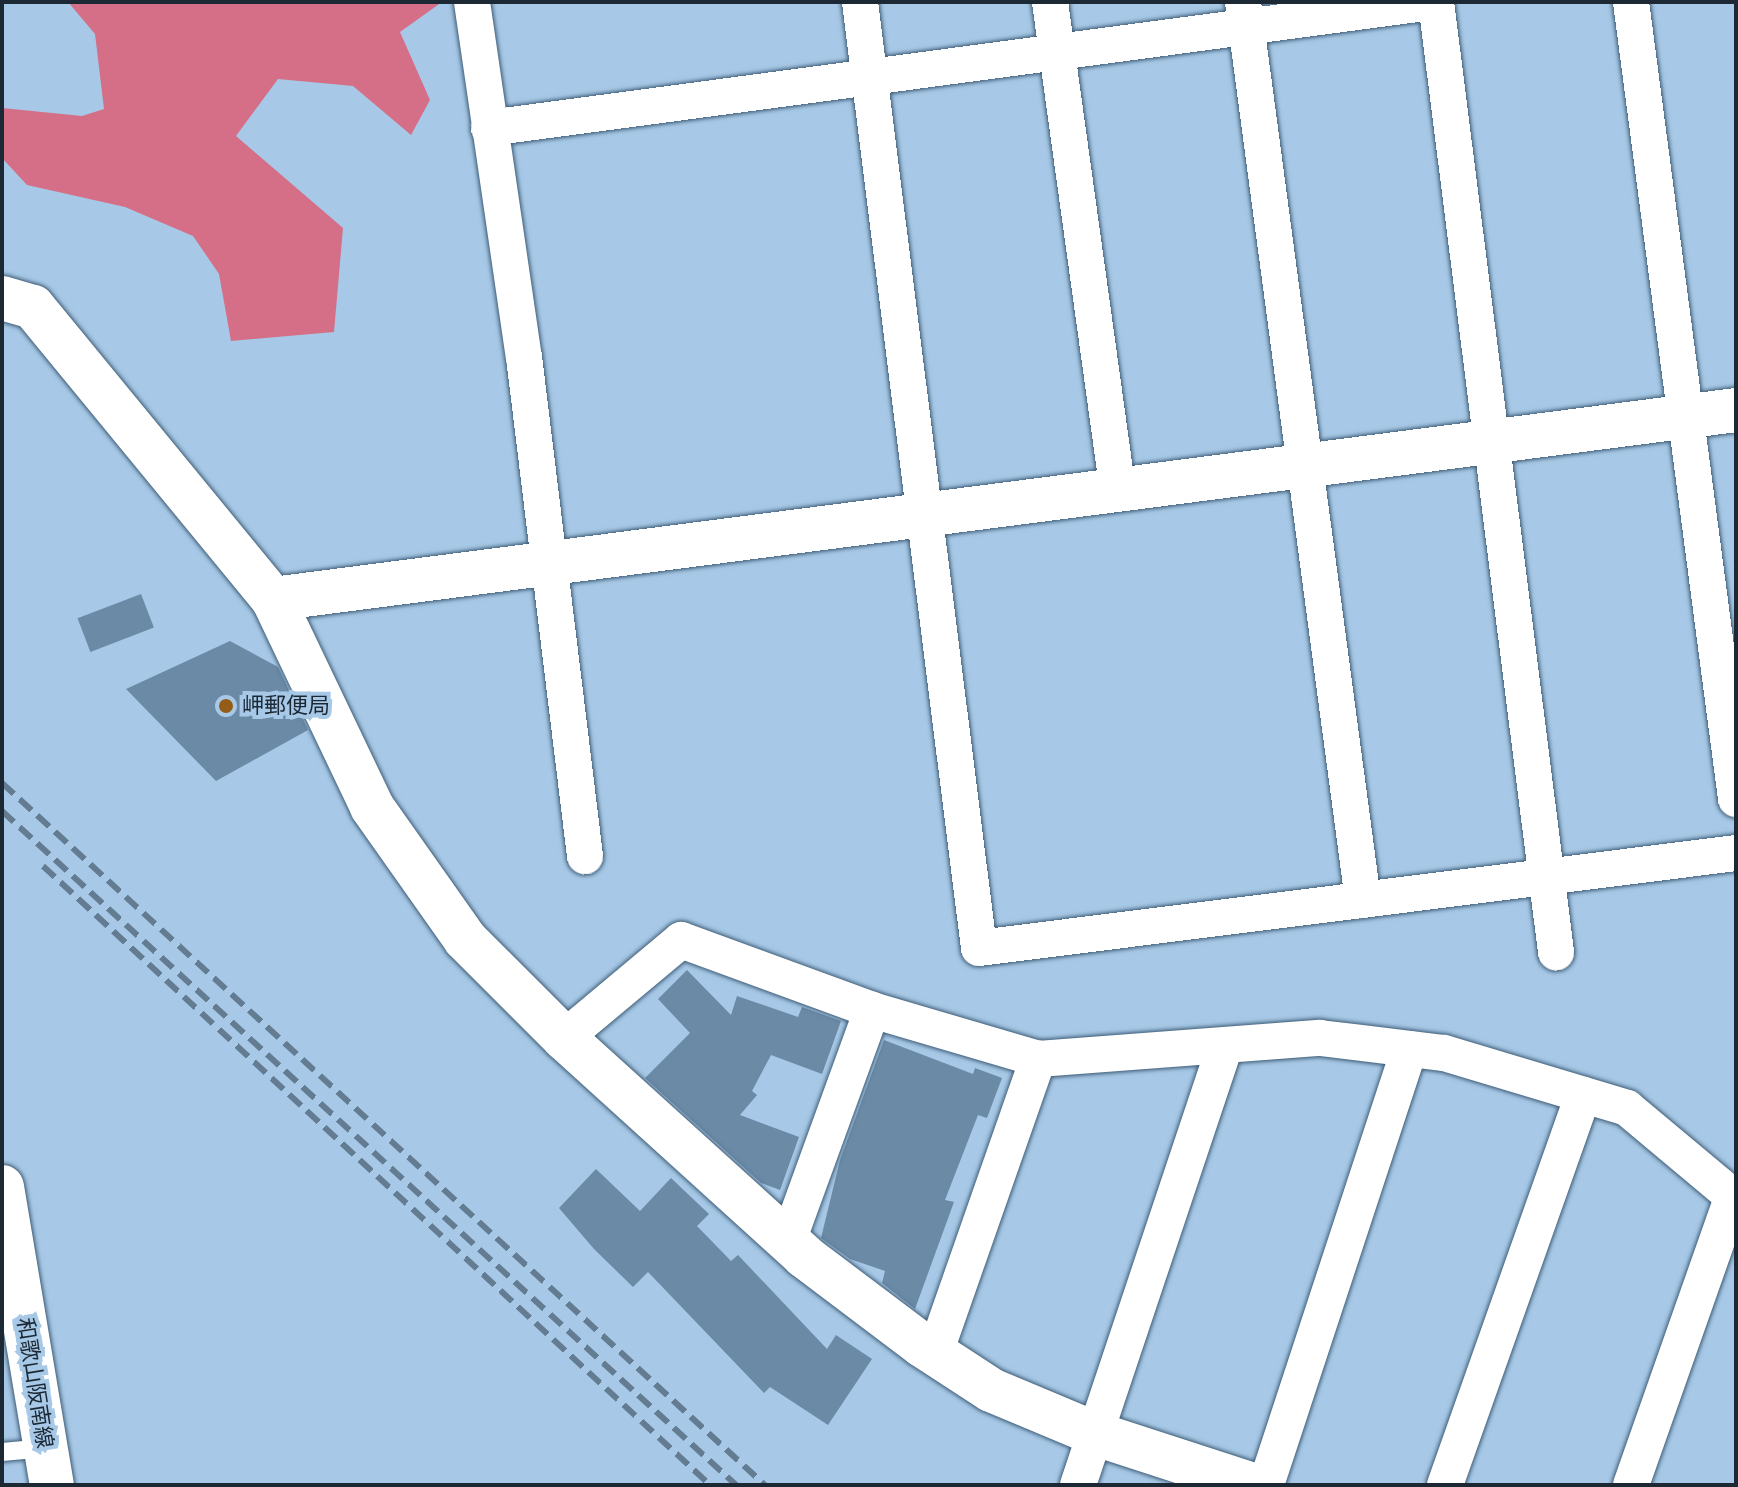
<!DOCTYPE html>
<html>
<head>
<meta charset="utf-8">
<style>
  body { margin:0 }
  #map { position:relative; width:1738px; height:1487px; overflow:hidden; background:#a7c9e7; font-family:Helvetica,"Noto Sans JP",sans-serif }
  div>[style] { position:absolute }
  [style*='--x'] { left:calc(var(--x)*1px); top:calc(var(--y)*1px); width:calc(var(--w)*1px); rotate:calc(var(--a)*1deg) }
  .green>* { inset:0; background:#d46f87 }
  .building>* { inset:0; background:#6b8aa6; transform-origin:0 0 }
  .roads { filter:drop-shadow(0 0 2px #3e5c76) drop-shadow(0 0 2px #3e5c76) }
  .service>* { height:18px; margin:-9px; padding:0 9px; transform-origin:9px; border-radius:9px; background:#fff }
  .minor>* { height:36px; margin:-18px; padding:0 18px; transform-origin:18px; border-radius:18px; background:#fff }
  .tertiary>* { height:44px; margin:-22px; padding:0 22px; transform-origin:22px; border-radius:22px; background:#fff }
  .secondary>* { height:44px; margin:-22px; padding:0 22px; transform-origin:22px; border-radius:22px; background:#fff }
  .rail>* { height:6px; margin-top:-3px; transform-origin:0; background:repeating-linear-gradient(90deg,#647c92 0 16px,transparent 0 24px) }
  .dots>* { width:22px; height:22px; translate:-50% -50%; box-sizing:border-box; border:4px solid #a7c9e7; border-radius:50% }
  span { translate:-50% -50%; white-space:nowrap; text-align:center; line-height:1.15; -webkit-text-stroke:8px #a7c9e7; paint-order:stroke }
  .poi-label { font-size:22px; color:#1c2935 }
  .left { translate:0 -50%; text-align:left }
  .street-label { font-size:22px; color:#1c2935 }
  .frame { position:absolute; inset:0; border:4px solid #1c2935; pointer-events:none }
</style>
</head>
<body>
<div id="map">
  <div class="green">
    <div style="clip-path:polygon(68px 2px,442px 2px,400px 32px,430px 100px,411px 135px,353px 86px,278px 79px,236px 136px,343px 228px,334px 332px,231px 341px,219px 274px,193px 236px,125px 207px,27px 185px,2px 158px,2px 108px,82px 116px,104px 109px,95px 34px)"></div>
  </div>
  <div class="building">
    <div style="left:141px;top:594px;width:36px;height:68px;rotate:69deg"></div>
    <div style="clip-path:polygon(230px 641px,278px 667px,308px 730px,216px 781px,126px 689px)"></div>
    <div style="clip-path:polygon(687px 970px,731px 1015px,737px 996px,798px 1017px,802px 1007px,841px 1021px,822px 1074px,771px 1055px,752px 1091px,757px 1095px,740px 1115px,799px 1137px,780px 1190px,761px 1183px,645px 1078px,690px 1033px,658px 999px)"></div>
    <div style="clip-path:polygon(884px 1040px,973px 1074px,975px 1068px,1002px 1078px,987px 1118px,978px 1115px,945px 1200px,954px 1202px,915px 1309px,882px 1283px,885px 1271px,850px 1259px,821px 1238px,840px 1160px)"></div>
    <div style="clip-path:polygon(596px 1169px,640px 1211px,671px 1178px,709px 1214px,697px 1226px,731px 1261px,738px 1255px,827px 1349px,836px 1335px,872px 1359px,828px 1425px,770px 1387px,764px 1393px,648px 1272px,633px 1287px,594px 1249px,559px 1208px)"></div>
  </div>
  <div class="roads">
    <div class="service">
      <div style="--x:2;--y:1452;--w:44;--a:-5.2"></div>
    </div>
    <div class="minor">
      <div style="--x:472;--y:2;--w:359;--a:81.7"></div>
      <div style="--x:524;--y:357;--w:503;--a:83.03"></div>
      <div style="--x:860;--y:2;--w:953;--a:82.83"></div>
      <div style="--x:979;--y:948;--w:763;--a:-7.15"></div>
      <div style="--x:1050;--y:2;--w:492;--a:82.1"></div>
      <div style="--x:1243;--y:2;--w:906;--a:82.39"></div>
      <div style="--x:1436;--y:2;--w:958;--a:82.8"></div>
      <div style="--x:1631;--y:2;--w:804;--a:82.49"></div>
      <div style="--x:489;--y:128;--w:951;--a:-7.61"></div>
      <div style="--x:564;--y:1038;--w:153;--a:-39.9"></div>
      <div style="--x:681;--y:940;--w:203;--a:20.1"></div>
      <div style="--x:872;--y:1010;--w:173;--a:16.4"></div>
      <div style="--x:1038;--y:1059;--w:283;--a:-4.3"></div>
      <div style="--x:1320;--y:1038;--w:125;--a:6.9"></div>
      <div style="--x:1444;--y:1053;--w:191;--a:16.7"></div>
      <div style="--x:1627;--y:1108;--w:142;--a:39.9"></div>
      <div style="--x:788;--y:1241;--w:246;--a:-70"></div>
      <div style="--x:935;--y:1353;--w:312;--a:-70.7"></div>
      <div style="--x:1078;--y:1485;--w:463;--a:-71.5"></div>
      <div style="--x:1266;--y:1485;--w:459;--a:-71.8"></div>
      <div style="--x:1445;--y:1485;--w:414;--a:-70.5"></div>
      <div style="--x:1631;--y:1485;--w:304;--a:-70.6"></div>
    </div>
    <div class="tertiary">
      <div style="--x:2;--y:298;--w:32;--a:16"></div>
      <div style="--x:33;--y:307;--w:378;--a:50.6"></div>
      <div style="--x:273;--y:599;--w:230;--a:64.5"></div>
      <div style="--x:372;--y:807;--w:161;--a:54.8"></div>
      <div style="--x:465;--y:939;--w:140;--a:45"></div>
      <div style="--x:564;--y:1038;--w:324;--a:42.2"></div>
      <div style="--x:804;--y:1256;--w:148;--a:37"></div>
      <div style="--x:922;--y:1345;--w:82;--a:33.1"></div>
      <div style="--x:991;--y:1390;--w:114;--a:22.7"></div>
      <div style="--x:1096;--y:1434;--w:165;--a:18"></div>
      <div style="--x:273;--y:599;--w:1475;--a:-7.36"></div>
    </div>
    <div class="secondary">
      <div style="--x:2;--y:1187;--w:302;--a:80.5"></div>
    </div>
  </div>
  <div class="rail">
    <div style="--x:2;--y:783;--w:1037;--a:42.62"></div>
    <div style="--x:2;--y:811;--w:997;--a:42.56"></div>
    <div style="--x:43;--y:866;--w:910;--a:42.86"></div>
  </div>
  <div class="dots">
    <div style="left:226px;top:706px;background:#945c16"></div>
  </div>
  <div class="poi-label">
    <span class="left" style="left:242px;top:706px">岬郵便局</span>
  </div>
  <div class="street-label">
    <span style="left:35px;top:1383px;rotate:81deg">和歌山阪南線</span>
  </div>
  <div class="frame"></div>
</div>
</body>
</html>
